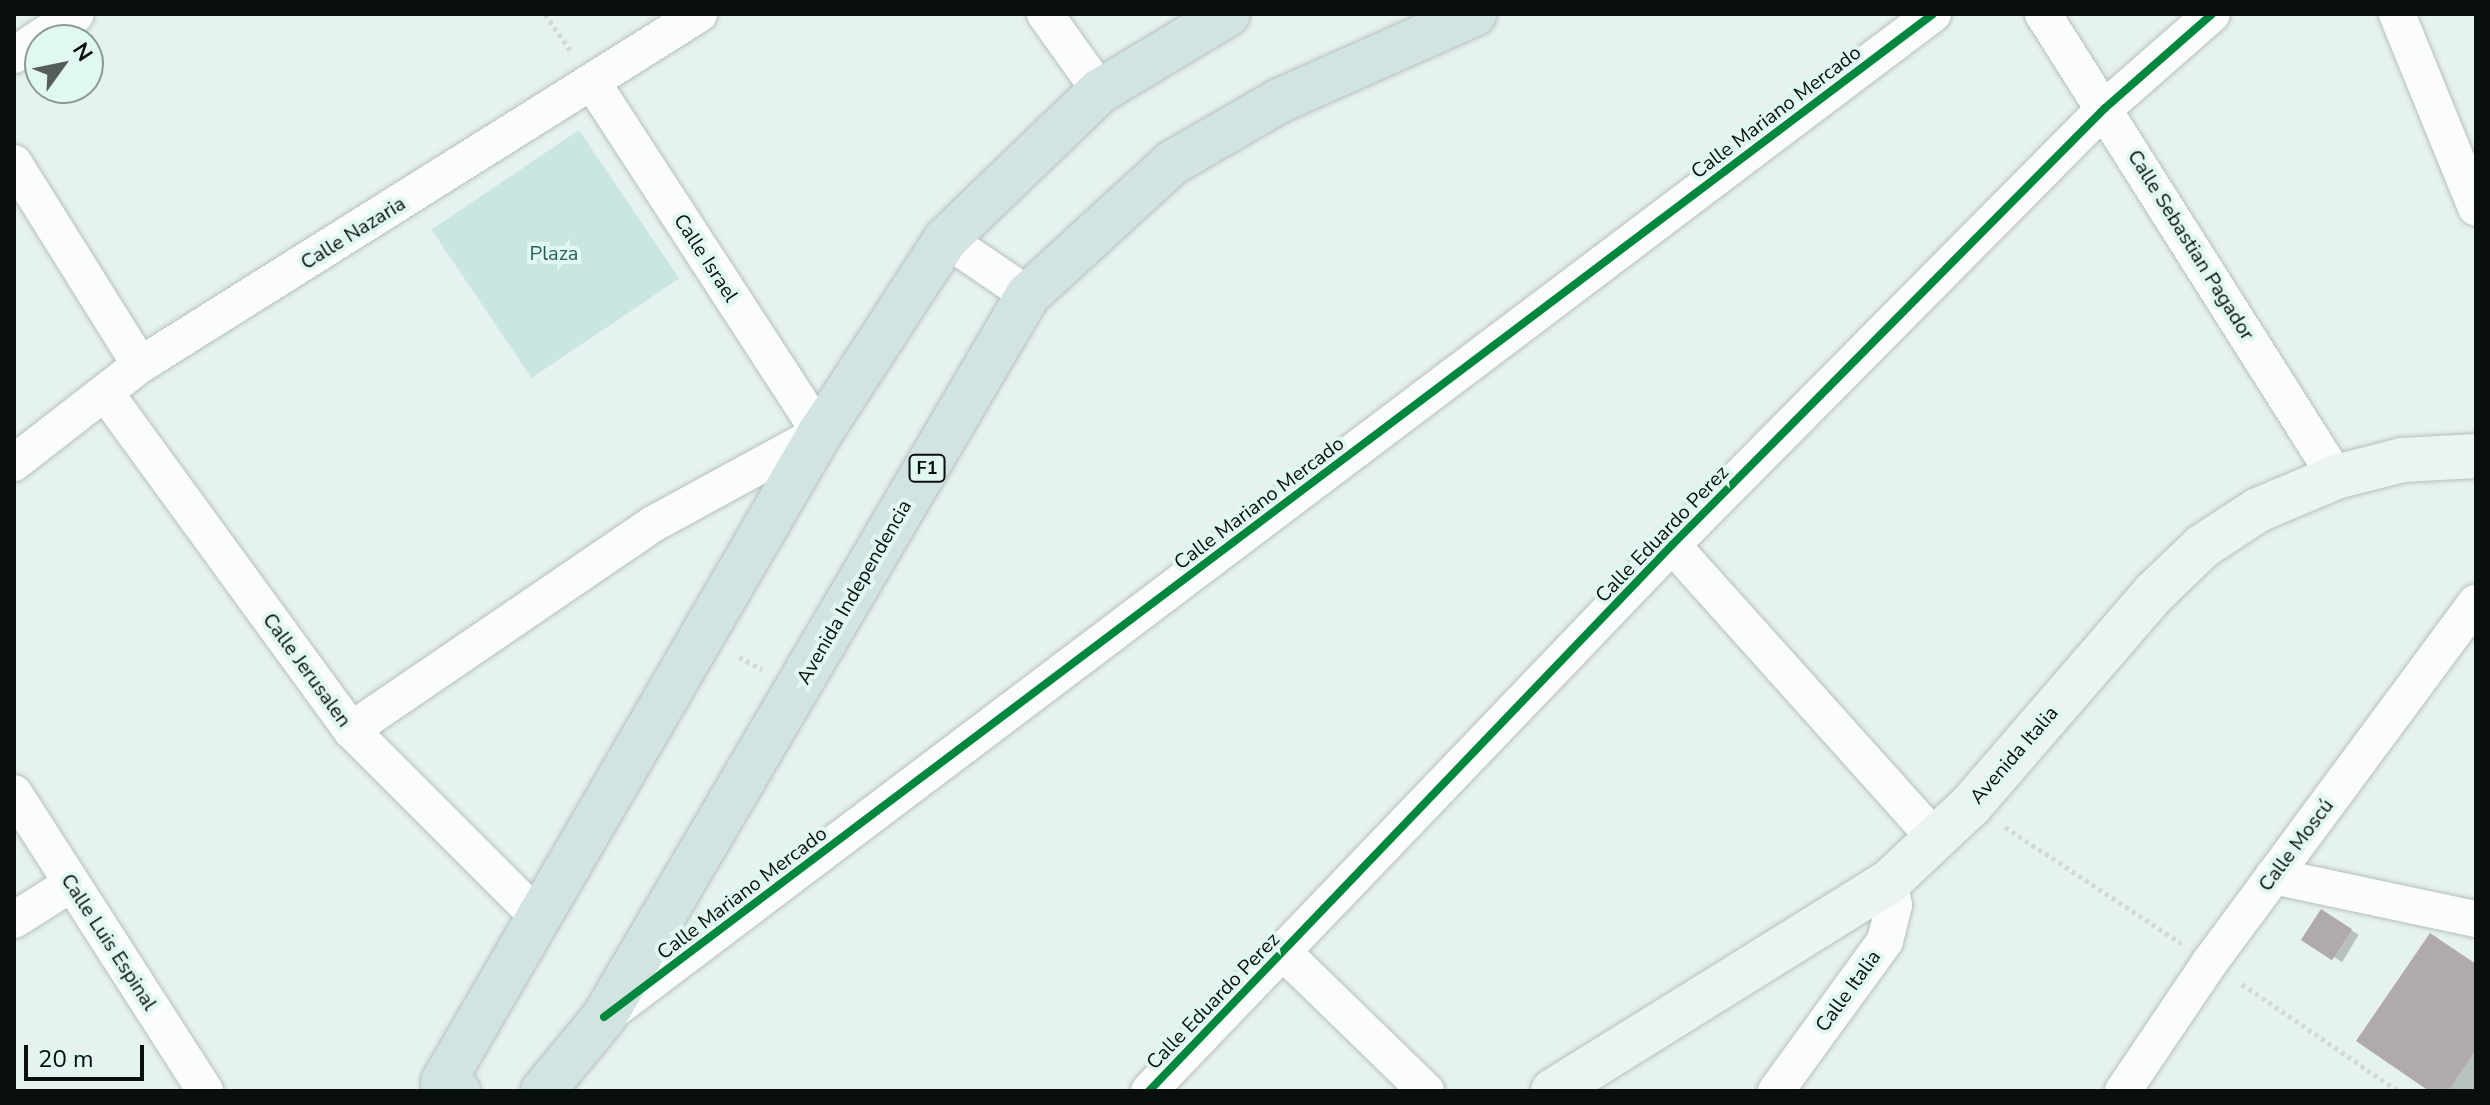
<!DOCTYPE html>
<html>
<head>
<meta charset="utf-8">
<style>
  body { margin:0 }
  #map { position:relative; width:2490px; height:1105px; overflow:hidden; background:#e6f2ef; font-family:"Nunito Sans",sans-serif }
  div>[style] { position:absolute }
  [style*='--x'] { left:calc(var(--x)*1px); top:calc(var(--y)*1px); width:calc(var(--w)*1px); rotate:calc(var(--a)*1deg) }
  .green>* { inset:0; background:#cae6e1; transform-origin:0 0 }
  .shadow>* { inset:0; background:#0003; transform-origin:0 0 }
  .building>* { inset:0; background:#b0aaaa; transform-origin:0 0 }
  .path>* { height:5px; margin-top:-2.5px; transform-origin:0; background:repeating-linear-gradient(90deg,#d4d8d6 0 4px,transparent 0 8px) }
  .roads { filter:drop-shadow(0 0 2px #b6bfbe) drop-shadow(0 0 2px #b6bfbe) }
  .minor>* { height:36px; margin:-18px; padding:0 18px; transform-origin:18px; border-radius:18px; background:#fbfdfd }
  .secondary>* { height:44px; margin:-22px; padding:0 22px; transform-origin:22px; border-radius:22px; background:#ecf4f2 }
  .trunk>* { height:44px; margin:-22px; padding:0 22px; transform-origin:22px; border-radius:22px; background:#d2e4e1 }
  .cycleway>* { height:8px; margin:-4px; padding:0 4px; transform-origin:4px; border-radius:4px; background:#00873e }
  span { translate:-50% -50%; white-space:nowrap; text-align:center; line-height:1.15; -webkit-text-stroke:8px #e1f7f2; paint-order:stroke }
  .shield-label span { padding:2px 6px; background:#e1f7f2; border:2px solid; border-radius:6px; -webkit-text-stroke-width:0 }
  .shield-label { font-size:18px; color:#080f0d; font-weight:700 }
  .street-label { font-size:20px; color:#080f0d }
  .park-label { font-size:20px; color:#266057 }
  .frame { position:absolute; inset:0; border:16px solid #080f0d; pointer-events:none }
  .north { position:absolute; left:24px; top:24px; width:80px; height:80px; box-sizing:border-box; background:#e1f7f2; border:2px solid #8a9a96; border-radius:50%; rotate:57deg; font-size:22px; font-weight:700; line-height:32px; text-align:center; color:#080f0d }
  .north::after { content:''; display:block; margin:auto; width:28px; height:36px; background:#565e5c; clip-path:polygon(50% 0,100% 100%,50% 72%,0 100%) }
  .scale { position:absolute; left:24px; top:1045px; width:120px; height:36px; box-sizing:border-box; border:4px solid #080f0d; border-top:0; padding-left:10px; font-size:24px; line-height:28px; white-space:nowrap; color:#080f0d; -webkit-text-stroke:6px #e1f7f2; paint-order:stroke }
</style>
</head>
<body>
<div id="map">
  <div class="green">
    <div style="left:579px;top:130px;width:179px;height:178px;rotate:56deg"></div>
  </div>
  <div class="shadow">
    <div style="left:2321px;top:912px;width:44px;height:32px;rotate:31deg"></div>
    <div style="clip-path:polygon(2430px 935px,2476px 964px,2476px 1091px,2432px 1091px)"></div>
  </div>
  <div class="building">
    <div style="left:2321px;top:909px;width:37px;height:37px;rotate:33deg"></div>
    <div style="clip-path:polygon(2430px 933px,2476px 964px,2476px 1049px,2448px 1091px,2429px 1091px,2356px 1041px)"></div>
  </div>
  <div class="path">
    <div style="--x:545;--y:14;--w:44;--a:55.2"></div>
    <div style="--x:739;--y:657;--w:26;--a:28"></div>
    <div style="--x:2005;--y:827;--w:211;--a:33.4"></div>
    <div style="--x:2242;--y:984;--w:189;--a:34.4"></div>
  </div>
  <div class="roads">
    <div class="minor">
      <div style="--x:1045;--y:14;--w:95;--a:54.5"></div>
      <div style="--x:2043;--y:14;--w:548;--a:57.67"></div>
      <div style="--x:2397;--y:14;--w:209;--a:67.8"></div>
      <div style="--x:14;--y:55;--w:74;--a:-33.5"></div>
      <div style="--x:14;--y:163;--w:238;--a:58"></div>
      <div style="--x:946;--y:239;--w:99;--a:34.3"></div>
      <div style="--x:106;--y:394;--w:416;--a:53.9"></div>
      <div style="--x:351;--y:730;--w:267;--a:45"></div>
      <div style="--x:14;--y:463;--w:160;--a:-37.9"></div>
      <div style="--x:140;--y:365;--w:660;--a:-32.12"></div>
      <div style="--x:1672;--y:545;--w:395;--a:48.1"></div>
      <div style="--x:351;--y:730;--w:366;--a:-34.3"></div>
      <div style="--x:653;--y:524;--w:190;--a:-28.6"></div>
      <div style="--x:820;--y:433;--w:417;--a:-123"></div>
      <div style="--x:14;--y:793;--w:354;--a:57.3"></div>
      <div style="--x:2273;--y:876;--w:208;--a:12"></div>
      <div style="--x:14;--y:920;--w:67;--a:-32.3"></div>
      <div style="--x:1282;--y:951;--w:201;--a:44.2"></div>
      <div style="--x:610;--y:1013;--w:1658;--a:-37.06"></div>
      <div style="--x:1149;--y:1091;--w:756;--a:-46.23"></div>
      <div style="--x:1672;--y:545;--w:615;--a:-45.26"></div>
      <div style="--x:2105;--y:108;--w:142;--a:-41.3"></div>
      <div style="--x:1776;--y:1091;--w:185;--a:-54"></div>
      <div style="--x:1885;--y:941;--w:37;--a:-76"></div>
      <div style="--x:1894;--y:905;--w:24;--a:-102"></div>
      <div style="--x:2123;--y:1091;--w:156;--a:-56"></div>
      <div style="--x:2210;--y:962;--w:447;--a:-53.5"></div>
    </div>
    <div class="secondary">
      <div style="--x:1553;--y:1091;--w:396;--a:-31.9"></div>
      <div style="--x:1889;--y:882;--w:112;--a:-43.2"></div>
      <div style="--x:1971;--y:805;--w:281;--a:-49.2"></div>
      <div style="--x:2155;--y:592;--w:66;--a:-43.8"></div>
      <div style="--x:2203;--y:546;--w:66;--a:-33.2"></div>
      <div style="--x:2258;--y:510;--w:85;--a:-22.9"></div>
      <div style="--x:2336;--y:477;--w:68;--a:-14.4"></div>
      <div style="--x:2402;--y:460;--w:74;--a:-3.1"></div>
    </div>
    <div class="trunk">
      <div style="--x:458;--y:1091;--w:17;--a:-149"></div>
      <div style="--x:443;--y:1082;--w:751;--a:-59.85"></div>
      <div style="--x:820;--y:433;--w:231;--a:-57"></div>
      <div style="--x:946;--y:239;--w:214;--a:-43.9"></div>
      <div style="--x:1100;--y:91;--w:149;--a:-31"></div>
      <div style="--x:543;--y:1091;--w:96;--a:-50.5"></div>
      <div style="--x:604;--y:1017;--w:837;--a:-59.58"></div>
      <div style="--x:1028;--y:295;--w:195;--a:-42.5"></div>
      <div style="--x:1172;--y:163;--w:124;--a:-30.1"></div>
      <div style="--x:1279;--y:101;--w:214;--a:-24"></div>
    </div>
  </div>
  <div class="cycleway">
    <div style="--x:604;--y:1017;--w:1665;--a:-37.04"></div>
    <div style="--x:1149;--y:1091;--w:756;--a:-46.23"></div>
    <div style="--x:1672;--y:545;--w:615;--a:-45.26"></div>
    <div style="--x:2105;--y:108;--w:142;--a:-41.3"></div>
  </div>
  <div class="shield-label">
    <span style="left:927px;top:468px">F1</span>
  </div>
  <div class="street-label">
    <span style="left:1776px;top:112px;rotate:-37deg">Calle Mariano Mercado</span>
    <span style="left:353px;top:233px;rotate:-32deg">Calle Nazaria</span>
    <span style="left:2191px;top:245px;rotate:58deg">Calle Sebastian Pagador</span>
    <span style="left:706px;top:258px;rotate:57deg">Calle Israel</span>
    <span style="left:1259px;top:503px;rotate:-37deg">Calle Mariano Mercado</span>
    <span style="left:1662px;top:534px;rotate:-46deg">Calle Eduardo Perez</span>
    <span style="left:854px;top:592px;rotate:-60deg">Avenida Independencia</span>
    <span style="left:307px;top:670px;rotate:54deg">Calle Jerusalen</span>
    <span style="left:2014px;top:755px;rotate:-49deg">Avenida Italia</span>
    <span style="left:2296px;top:845px;rotate:-53deg">Calle Moscú</span>
    <span style="left:742px;top:893px;rotate:-37deg">Calle Mariano Mercado</span>
    <span style="left:109px;top:942px;rotate:57deg">Calle Luis Espinal</span>
    <span style="left:1848px;top:991px;rotate:-54deg">Calle Italia</span>
    <span style="left:1213px;top:1001px;rotate:-46deg">Calle Eduardo Perez</span>
  </div>
  <div class="park-label">
    <span style="left:554px;top:253px">Plaza</span>
  </div>
  <div class="frame"></div>
  <div class="north">N</div>
  <div class="scale">20 m</div>
</div>
</body>
</html>
